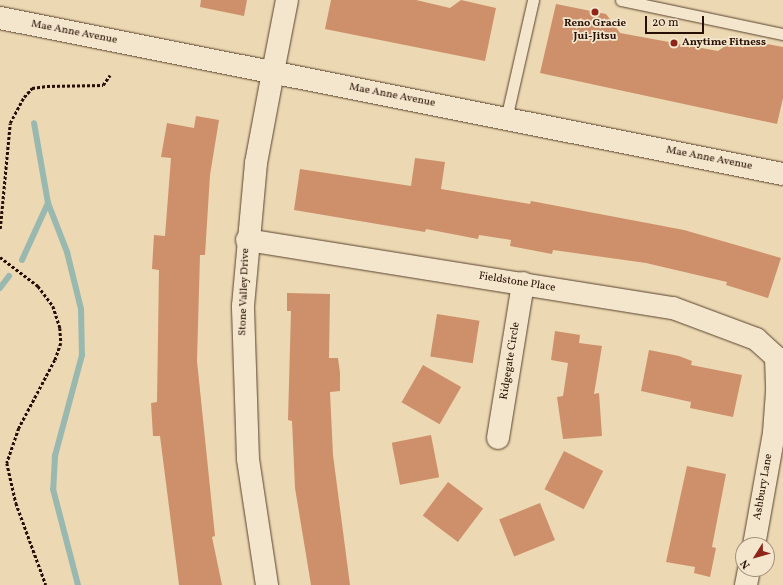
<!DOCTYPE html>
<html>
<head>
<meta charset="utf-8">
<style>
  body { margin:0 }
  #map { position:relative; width:783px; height:585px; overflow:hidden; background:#ecd8b2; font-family:Vollkorn,serif }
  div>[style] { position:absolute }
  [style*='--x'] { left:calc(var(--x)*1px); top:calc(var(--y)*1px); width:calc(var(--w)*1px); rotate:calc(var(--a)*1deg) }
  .stream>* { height:6px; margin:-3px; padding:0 3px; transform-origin:3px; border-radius:3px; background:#99b9b0 }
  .building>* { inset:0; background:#cd906b; transform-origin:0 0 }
  .path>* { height:2.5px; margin-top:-1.25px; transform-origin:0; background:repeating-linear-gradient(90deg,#280f03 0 3px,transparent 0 5px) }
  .roads { filter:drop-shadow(0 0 1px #59412f) drop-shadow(0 0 1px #59412f) }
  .service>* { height:11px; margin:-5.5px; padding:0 5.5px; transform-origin:5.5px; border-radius:5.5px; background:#f3e6cd }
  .minor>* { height:22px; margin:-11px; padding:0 11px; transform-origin:11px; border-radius:11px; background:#f3e6cd }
  .tertiary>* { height:22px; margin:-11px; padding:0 11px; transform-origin:11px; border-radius:11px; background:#f3e6cd }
  .secondary>* { height:22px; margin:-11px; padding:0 11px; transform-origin:11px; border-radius:11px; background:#f3e6cd }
  .dots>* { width:11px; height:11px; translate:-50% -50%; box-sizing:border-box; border:2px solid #f3e6cd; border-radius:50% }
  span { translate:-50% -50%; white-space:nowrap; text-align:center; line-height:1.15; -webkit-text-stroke:3.5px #f3e6cd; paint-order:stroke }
  .poi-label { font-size:11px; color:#280f03; font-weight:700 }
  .left { translate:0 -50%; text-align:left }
  .street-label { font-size:11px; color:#280f03 }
  .north { position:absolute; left:735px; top:537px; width:40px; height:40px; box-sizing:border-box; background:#f3e6cd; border:1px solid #a2907c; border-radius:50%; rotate:233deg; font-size:11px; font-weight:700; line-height:16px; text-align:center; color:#280f03 }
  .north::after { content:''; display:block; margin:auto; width:14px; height:18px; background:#8f2418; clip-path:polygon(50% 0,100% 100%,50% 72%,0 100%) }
  .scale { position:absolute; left:645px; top:16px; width:59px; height:18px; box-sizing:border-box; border:2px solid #280f03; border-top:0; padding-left:5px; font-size:12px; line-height:14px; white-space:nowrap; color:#280f03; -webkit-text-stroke:3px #f3e6cd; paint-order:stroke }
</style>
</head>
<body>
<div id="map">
  <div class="stream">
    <div style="--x:48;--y:203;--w:53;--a:68.8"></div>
    <div style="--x:67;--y:252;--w:59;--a:76.2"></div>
    <div style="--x:81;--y:309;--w:46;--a:88.8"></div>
    <div style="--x:82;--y:355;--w:105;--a:105"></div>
    <div style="--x:55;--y:456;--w:33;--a:93"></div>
    <div style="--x:53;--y:489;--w:99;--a:75.4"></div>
    <div style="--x:22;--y:260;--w:63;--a:-65.5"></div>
    <div style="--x:48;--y:203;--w:81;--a:-99.9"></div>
    <div style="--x:0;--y:288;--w:15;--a:-53"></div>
  </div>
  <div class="building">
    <div style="clip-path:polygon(201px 0,247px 0,244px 16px,200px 7px)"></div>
    <div style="clip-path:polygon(331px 0,416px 0,450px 8px,461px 0,496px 8px,485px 61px,325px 29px)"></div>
    <div style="clip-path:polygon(556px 4px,606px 14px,620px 33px,718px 51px,737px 38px,783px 47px,783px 98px,777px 124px,540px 73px)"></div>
    <div style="clip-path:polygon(196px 116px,219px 120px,210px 175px,205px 255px,200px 255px,197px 361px,215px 536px,212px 537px,222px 585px,179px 585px,160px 436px,153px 436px,151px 403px,157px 402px,159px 270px,152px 269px,154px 235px,165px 236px,171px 158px,161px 157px,167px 123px,194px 128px)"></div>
    <div style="clip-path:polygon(415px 158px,445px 162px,441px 189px,530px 204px,531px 201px,684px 230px,781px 258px,768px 298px,726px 285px,727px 282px,646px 263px,553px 250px,552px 254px,510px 246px,511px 240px,479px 235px,478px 239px,426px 229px,425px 232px,294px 210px,300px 169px,411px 186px)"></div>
    <div style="clip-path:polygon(287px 293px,330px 294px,329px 358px,338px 358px,340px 373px,340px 391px,330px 392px,333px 455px,350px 585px,311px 585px,295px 488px,292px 421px,288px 420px,291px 311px,287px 311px)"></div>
    <div style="left:437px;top:314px;width:43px;height:43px;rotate:9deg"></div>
    <div style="clip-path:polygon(555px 331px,580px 335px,579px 343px,602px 346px,594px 394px,599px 393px,602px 436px,563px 439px,557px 397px,563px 396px,568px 363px,551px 360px)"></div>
    <div style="clip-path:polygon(649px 350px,679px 356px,692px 361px,691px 365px,742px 375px,733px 417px,690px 408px,691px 402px,641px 391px)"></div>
    <div style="left:423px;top:365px;width:44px;height:43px;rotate:30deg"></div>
    <div style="left:431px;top:435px;width:43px;height:40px;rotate:79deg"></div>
    <div style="left:564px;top:451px;width:44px;height:43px;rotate:27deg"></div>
    <div style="clip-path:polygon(687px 466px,726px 474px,712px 547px,716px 548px,710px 577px,694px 573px,695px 567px,666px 562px)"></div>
    <div style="left:448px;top:482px;width:44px;height:42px;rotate:37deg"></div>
    <div style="left:540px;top:503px;width:40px;height:44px;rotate:68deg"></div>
  </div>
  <div class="path">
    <div style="--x:0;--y:229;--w:106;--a:-84.6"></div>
    <div style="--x:10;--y:123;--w:30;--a:-62"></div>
    <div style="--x:24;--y:97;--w:12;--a:-48"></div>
    <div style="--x:32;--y:88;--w:15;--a:-8"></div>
    <div style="--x:47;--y:86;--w:56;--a:-1"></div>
    <div style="--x:103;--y:85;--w:12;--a:-55"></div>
    <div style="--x:0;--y:257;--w:48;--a:37.3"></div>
    <div style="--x:38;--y:286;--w:25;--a:53"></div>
    <div style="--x:53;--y:306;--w:23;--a:72"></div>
    <div style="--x:60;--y:328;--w:15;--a:86"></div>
    <div style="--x:61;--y:343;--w:18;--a:109"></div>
    <div style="--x:55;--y:360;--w:77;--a:117.9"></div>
    <div style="--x:19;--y:428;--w:37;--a:109"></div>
    <div style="--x:7;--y:463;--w:41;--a:77.3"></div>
    <div style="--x:16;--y:503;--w:87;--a:69.9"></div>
  </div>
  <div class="roads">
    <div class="service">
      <div style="--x:621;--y:0;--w:166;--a:11.9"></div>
      <div style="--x:506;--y:119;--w:122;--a:-77.2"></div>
    </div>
    <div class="minor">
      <div style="--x:247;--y:240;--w:431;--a:9.1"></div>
      <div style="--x:673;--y:308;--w:89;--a:20.5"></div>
      <div style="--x:756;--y:339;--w:27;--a:42"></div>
      <div style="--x:776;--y:357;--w:35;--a:88"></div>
      <div style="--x:777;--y:392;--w:41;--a:94.2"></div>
      <div style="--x:774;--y:433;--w:114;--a:100.1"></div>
      <div style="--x:498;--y:438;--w:157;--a:-80.8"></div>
      <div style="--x:267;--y:585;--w:127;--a:-98.6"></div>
      <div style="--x:248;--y:459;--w:153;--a:-91.9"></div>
      <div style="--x:243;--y:306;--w:144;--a:-84.8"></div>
      <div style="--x:256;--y:163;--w:93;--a:-79.4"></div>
      <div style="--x:746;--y:585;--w:16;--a:-79"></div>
    </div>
    <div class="tertiary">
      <div style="--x:273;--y:72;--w:73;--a:-79"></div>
    </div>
    <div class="secondary">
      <div style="--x:0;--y:18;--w:798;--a:11.27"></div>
    </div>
  </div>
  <div class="dots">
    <div style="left:595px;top:12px;background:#8f2418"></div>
    <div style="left:674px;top:43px;background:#8f2418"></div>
  </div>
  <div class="poi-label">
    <span style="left:595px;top:31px">Reno Gracie<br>Jui-Jitsu</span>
    <span class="left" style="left:682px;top:43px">Anytime Fitness</span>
  </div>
  <div class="street-label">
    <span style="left:74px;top:33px;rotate:11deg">Mae Anne Avenue</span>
    <span style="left:392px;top:96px;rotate:11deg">Mae Anne Avenue</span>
    <span style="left:709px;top:159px;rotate:11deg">Mae Anne Avenue</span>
    <span style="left:517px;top:283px;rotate:9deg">Fieldstone Place</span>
    <span style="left:245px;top:292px;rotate:-88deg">Stone Valley Drive</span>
    <span style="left:511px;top:361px;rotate:-81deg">Ridgegate Circle</span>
    <span style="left:764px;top:487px;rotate:-80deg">Ashbury Lane</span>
  </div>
  <div class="north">N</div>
  <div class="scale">20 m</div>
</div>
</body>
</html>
